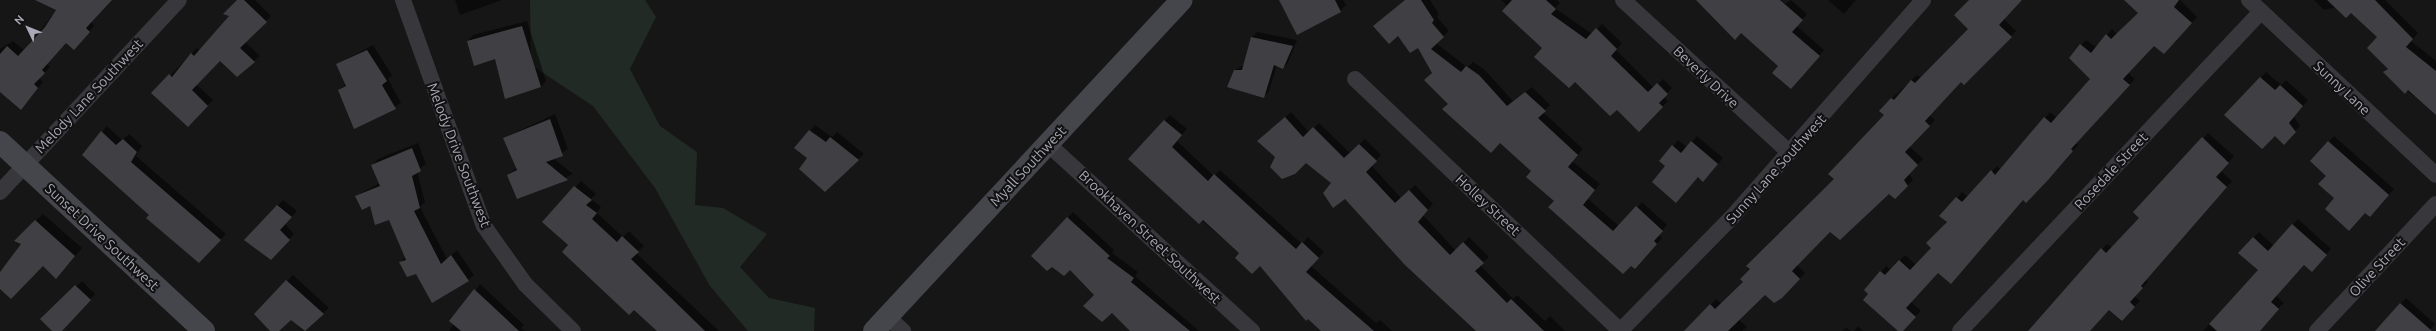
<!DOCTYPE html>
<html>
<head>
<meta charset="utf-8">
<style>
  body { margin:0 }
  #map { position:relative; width:2436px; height:331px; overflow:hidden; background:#161617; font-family:Ubuntu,sans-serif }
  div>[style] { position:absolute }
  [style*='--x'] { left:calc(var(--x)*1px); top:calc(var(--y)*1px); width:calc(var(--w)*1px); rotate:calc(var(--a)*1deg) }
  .green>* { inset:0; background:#222a25 }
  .shadow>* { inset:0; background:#0007 }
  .building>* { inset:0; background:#404044 }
  .street>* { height:16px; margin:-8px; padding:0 8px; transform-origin:8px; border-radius:8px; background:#38373c }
  .secondary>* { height:22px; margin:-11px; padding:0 11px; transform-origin:11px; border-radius:11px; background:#45454c }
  span { translate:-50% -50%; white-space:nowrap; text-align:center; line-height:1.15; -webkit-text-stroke:4px #111112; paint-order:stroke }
  .street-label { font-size:14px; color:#a9a9b6 }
  .north { position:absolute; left:8px; top:8px; width:40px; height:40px; -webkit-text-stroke:3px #111112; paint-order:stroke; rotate:313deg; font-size:11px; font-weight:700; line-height:16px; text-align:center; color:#a9a9b6 }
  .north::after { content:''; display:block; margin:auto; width:14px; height:18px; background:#a9a9b6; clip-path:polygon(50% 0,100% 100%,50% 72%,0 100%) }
</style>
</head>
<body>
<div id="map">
  <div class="green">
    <div style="clip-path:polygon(530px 0,645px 0,656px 17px,630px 69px,660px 126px,697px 152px,695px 205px,723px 208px,767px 234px,740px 267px,769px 298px,815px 308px,814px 331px,748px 331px,710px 286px,655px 188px,593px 106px,531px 65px)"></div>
  </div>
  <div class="shadow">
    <div style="clip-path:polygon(54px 0,111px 0,91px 22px,94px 26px,79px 43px,66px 42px,46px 63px,50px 67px,39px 78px,43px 82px,26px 103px,0 91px,0 49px,13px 41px,24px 50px,57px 10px)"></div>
    <div style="clip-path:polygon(239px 0,255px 0,271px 16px,245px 42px,260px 56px,237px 75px,220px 60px,196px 84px,213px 100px,188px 125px,153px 93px,197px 48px,200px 51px,231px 16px)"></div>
    <div style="clip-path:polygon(455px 0,502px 0,460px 15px)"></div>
    <div style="clip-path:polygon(1280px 0,1343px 0,1346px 5px,1340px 11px)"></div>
    <div style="clip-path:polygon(1405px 0,1430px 0,1439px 14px,1437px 17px,1449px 31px,1436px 43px,1467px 67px,1473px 62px,1484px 69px,1513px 101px,1532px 87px,1550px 105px,1543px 112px,1583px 149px,1572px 161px,1600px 184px,1588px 199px,1619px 226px,1642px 202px,1667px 225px,1658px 235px,1662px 238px,1640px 262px,1631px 265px,1556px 201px,1533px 171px,1500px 142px,1449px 104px,1433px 73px)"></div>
    <div style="clip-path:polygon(1501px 0,1557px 0,1560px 3px,1555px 8px,1592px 34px,1602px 24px,1622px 43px,1616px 50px,1654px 88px,1663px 79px,1672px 88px,1664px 97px,1668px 101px,1639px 131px)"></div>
    <div style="clip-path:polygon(1696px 0,1781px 0,1785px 4px,1791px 0,1807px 14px,1797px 26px,1824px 50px,1796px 82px,1742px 32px)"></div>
    <div style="clip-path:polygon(1828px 0,1856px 0,1844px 14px)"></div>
    <div style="clip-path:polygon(1971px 0,2021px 0,2004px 19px,2016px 31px,1964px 84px,1961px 81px,1929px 115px,1935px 120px,1909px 146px,1923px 159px,1909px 174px,1913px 180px,1895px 198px,1889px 193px,1830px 230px,1797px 265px,1805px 273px,1787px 291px,1765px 293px,1738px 319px,1747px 327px,1742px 331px,1693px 331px,1690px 327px,1716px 299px,1722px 304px,1744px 282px,1835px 179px,1885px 115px,1881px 111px,1892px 98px,1917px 75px,1921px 78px,1970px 29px)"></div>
    <div style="clip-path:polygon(2140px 0,2180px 0,2197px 17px,2169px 47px,2154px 45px,2128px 73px,2135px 79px,2076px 143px,2078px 145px,2054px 173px,1938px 272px,1911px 302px,1921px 311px,1900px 331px,1870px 294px,1881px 272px,1886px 266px,1891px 270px,1905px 255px,1916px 265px,1933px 248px,1957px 198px,1962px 192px,1968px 197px,1997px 166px,2001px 170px,2050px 112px,2057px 118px,2091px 79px,2081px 45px,2086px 40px,2096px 47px,2112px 29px,2117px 34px,2139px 13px)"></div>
    <div style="clip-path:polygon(2314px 0,2385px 0,2418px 33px,2411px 41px,2436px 61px,2436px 114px,2384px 72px,2388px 68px,2378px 37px,2351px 11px,2336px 7px,2324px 10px)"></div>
    <div style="clip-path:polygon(527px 21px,546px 81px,541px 87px,468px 41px,473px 35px)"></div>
    <div style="clip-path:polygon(1257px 32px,1297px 40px,1288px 63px,1283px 68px,1277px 65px,1269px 91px,1263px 97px,1235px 70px,1244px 65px,1252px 37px)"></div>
    <div style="clip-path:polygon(373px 45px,392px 75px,388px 79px,401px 103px,355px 127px,339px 90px,346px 84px,337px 64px)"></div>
    <div style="clip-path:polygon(2266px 72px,2281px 85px,2286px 80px,2308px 100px,2294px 117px,2300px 126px,2289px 138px,2226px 115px)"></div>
    <div style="clip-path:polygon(1291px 112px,1309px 132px,1319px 123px,1350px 153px,1365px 139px,1381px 155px,1371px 165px,1401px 198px,1415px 185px,1433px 204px,1423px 215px,1456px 251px,1469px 237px,1489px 257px,1480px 265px,1513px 299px,1517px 295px,1545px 321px,1550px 316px,1565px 331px,1479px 331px,1333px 183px,1306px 161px,1277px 157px,1264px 136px)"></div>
    <div style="clip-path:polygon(555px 114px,568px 149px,553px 158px,573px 174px,518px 198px,508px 175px,518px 167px,504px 138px)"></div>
    <div style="clip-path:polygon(1170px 115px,1187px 129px,1177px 141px,1214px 176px,1220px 170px,1302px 244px,1308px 237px,1324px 252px,1311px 266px,1376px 323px,1380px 320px,1392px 331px,1322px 331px,1260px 264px,1240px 253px,1129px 159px)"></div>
    <div style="clip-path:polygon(815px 125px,832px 137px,837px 132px,864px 154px,825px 191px,809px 158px,810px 131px)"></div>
    <div style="clip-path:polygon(107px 126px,122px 140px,129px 134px,142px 146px,136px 156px,226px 234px,199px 262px,151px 215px,102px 132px)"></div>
    <div style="clip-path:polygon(2208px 133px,2234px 156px,2221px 171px,2232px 181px,2146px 280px,2148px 282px,2135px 296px,2140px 301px,2127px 314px,2110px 308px,2088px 331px,2031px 331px,2102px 249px,2107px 244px,2112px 248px,2140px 218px)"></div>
    <div style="clip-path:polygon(1697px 136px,1723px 158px,1709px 175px,1699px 176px,1676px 202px,1667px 166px,1673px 146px,1678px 140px,1687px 147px)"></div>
    <div style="clip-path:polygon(2334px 136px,2394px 189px,2375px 210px,2365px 212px,2336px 198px,2327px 175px,2311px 161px)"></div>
    <div style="clip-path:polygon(418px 143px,426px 164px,417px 171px,425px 202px,420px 207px,447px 259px,457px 250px,474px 275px,468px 280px,416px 272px,400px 262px,406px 256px,390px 219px,356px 196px,380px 183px,372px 165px,378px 159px)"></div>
    <div style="clip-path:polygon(581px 181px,596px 194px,591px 199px,601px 207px,597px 213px,623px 237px,629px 231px,644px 246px,636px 253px,719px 331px,659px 331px,543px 222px)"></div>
    <div style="clip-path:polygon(283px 200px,297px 211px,285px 224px,294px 234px,270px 259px,245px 240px)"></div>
    <div style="clip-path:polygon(1073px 212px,1114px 250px,1112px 253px,1138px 272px,1135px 276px,1199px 331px,1131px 331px,1070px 269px,1032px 256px)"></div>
    <div style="clip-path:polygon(43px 214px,82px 248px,63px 270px,43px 265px,0 288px,0 272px,22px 244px,15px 240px)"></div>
    <div style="clip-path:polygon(2298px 219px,2331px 249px,2317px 265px,2305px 264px,2276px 296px,2284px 303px,2255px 331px,2203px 331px,2259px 270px,2253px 238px,2259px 232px,2274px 246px)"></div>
    <div style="clip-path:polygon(293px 275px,329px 308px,303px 331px,291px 318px,277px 331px,272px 331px,255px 314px)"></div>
    <div style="clip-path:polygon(82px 281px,95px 294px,61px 331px,53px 331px,42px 319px)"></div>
    <div style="clip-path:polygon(480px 284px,524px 325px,521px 328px,525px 331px,449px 331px)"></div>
    <div style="clip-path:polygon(2406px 298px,2435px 324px,2429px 331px,2376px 331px)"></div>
    <div style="clip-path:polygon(1858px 326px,1863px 331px,1854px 331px)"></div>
    <div style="clip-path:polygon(1846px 328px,1852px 331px,1842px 331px)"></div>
  </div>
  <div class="building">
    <div style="clip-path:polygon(35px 0,112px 0,86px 28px,90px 32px,74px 50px,66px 43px,42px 70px,45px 73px,34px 84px,38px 88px,21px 110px,0 92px,0 54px,7px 46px,18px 56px,45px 27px,56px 10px)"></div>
    <div style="clip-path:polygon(237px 0,244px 0,267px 22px,240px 48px,255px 62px,237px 77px,220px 61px,192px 90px,208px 106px,188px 127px,151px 93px,169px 74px,172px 77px,191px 53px,194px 56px,229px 16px,223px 14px)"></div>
    <div style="clip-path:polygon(1279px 0,1335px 0,1341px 12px,1297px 35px)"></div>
    <div style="clip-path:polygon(1405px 0,1421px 0,1434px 20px,1432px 23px,1444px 37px,1431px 49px,1461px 72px,1466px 66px,1479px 75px,1507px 106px,1525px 92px,1546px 111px,1538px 118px,1578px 155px,1568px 167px,1595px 190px,1583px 205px,1613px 231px,1636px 206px,1663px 231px,1654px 241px,1657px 244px,1635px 269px,1631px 266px,1623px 274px,1548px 207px,1554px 201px,1526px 177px,1531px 171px,1500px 143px,1491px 153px,1442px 109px,1448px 104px,1424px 80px,1432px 73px,1418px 48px,1410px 53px,1398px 36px,1389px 44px,1373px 26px)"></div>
    <div style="clip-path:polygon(1512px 0,1546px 0,1556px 9px,1551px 14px,1586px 39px,1596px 28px,1617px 49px,1611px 56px,1648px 92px,1657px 83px,1668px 94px,1659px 103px,1663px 107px,1639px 132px,1617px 110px,1610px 116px,1575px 82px,1569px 88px,1534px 57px,1542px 48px,1502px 11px)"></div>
    <div style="clip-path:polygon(1696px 0,1780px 0,1803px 20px,1792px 32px,1820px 56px,1791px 89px,1772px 73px,1778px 66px,1741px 33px,1735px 40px)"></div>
    <div style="clip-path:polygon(1969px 0,2022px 0,1999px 25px,2012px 37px,1964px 85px,1961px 82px,1925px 121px,1930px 126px,1905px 152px,1918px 165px,1904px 180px,1908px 186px,1895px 199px,1889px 194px,1840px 240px,1830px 232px,1792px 271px,1800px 279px,1782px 298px,1774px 303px,1765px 295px,1728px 331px,1684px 331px,1710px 304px,1715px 309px,1743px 282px,1740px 279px,1750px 269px,1746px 266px,1834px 179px,1828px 174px,1884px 115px,1879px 111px,1891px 98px,1894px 100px,1911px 80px,1915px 83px,1968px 29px,1954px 15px)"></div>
    <div style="clip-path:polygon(2124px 0,2179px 0,2174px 7px,2192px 23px,2164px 54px,2154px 46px,2123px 79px,2130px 85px,2071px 149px,2073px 151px,2048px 180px,2026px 203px,2023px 200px,1951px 284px,1938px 273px,1906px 308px,1916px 317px,1903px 331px,1898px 331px,1863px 300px,1868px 294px,1864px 290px,1880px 271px,1885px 275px,1899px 260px,1910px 270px,1931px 248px,1926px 243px,1947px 222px,1939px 216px,1956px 197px,1962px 202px,1991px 170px,1995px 175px,2044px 117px,2051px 123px,2090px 79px,2069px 58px,2080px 44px,2091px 53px,2106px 34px,2111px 39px,2138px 13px)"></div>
    <div style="clip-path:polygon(2327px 0,2375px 0,2413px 39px,2406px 47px,2436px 71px,2436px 115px,2408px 90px,2405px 94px,2383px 72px,2388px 69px,2367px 48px,2377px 37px,2351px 13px,2346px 18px)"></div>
    <div style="clip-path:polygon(522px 26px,541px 87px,505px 99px,495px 59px,474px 66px,467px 41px)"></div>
    <div style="clip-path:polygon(1251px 37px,1293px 46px,1283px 69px,1274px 65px,1264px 98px,1227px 87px,1234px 70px,1242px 70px)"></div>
    <div style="clip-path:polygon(367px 50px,387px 81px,382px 85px,396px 109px,354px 129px,338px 90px,346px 86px,336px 64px)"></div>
    <div style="clip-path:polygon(2260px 77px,2275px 90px,2280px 85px,2303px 106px,2289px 123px,2296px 132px,2284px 145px,2275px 136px,2262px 149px,2224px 115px)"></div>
    <div style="clip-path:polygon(1285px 117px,1303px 137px,1313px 127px,1344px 158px,1359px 144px,1377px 161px,1366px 172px,1395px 203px,1409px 190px,1428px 210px,1418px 222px,1450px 255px,1463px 242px,1484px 263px,1475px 271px,1507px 303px,1511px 299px,1544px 331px,1476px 331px,1405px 265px,1345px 199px,1333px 208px,1323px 193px,1331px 183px,1306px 163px,1295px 174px,1282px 179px,1270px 167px,1275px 157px,1257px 141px)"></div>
    <div style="clip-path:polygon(550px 119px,563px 156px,546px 162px,568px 180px,517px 199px,507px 175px,517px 170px,503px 138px)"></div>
    <div style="clip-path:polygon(1164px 120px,1182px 135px,1172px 147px,1208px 181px,1214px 174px,1296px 249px,1302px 242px,1319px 258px,1306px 272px,1374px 331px,1321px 331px,1308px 319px,1306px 321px,1260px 266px,1252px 274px,1235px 258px,1239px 253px,1203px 220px,1199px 224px,1128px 159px)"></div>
    <div style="clip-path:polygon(809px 130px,826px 142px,830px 137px,859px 160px,825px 192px,799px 169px,807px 158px,794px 148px)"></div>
    <div style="clip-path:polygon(101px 131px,116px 145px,123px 139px,137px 152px,131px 162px,221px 240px,199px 263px,146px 218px,149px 215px,82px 155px)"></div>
    <div style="clip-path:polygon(2202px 137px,2229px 163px,2216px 177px,2227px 187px,2141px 286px,2143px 288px,2130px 302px,2135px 307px,2122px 321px,2109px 310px,2090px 331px,2028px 331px,2101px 248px,2106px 253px,2139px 218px,2133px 212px)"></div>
    <div style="clip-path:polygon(1691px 141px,1718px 164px,1703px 182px,1698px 177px,1676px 203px,1652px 182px,1665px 166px,1659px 161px,1672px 145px,1681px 153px)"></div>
    <div style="clip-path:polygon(2328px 141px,2389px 195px,2370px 217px,2365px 213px,2349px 231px,2325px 209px,2334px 198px,2318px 184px,2326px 176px,2310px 161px)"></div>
    <div style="clip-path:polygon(412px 148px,421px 171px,412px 176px,420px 208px,414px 211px,441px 264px,451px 255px,469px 281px,432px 303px,416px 274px,407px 277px,399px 262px,406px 260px,389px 220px,375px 225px,370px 206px,362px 210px,355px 196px,380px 186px,371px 165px)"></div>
    <div style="clip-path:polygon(574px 186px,592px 200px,586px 205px,597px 213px,592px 219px,617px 242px,622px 236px,639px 252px,631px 259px,705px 331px,657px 331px,634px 310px,629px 315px,562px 252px,568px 245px,542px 222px)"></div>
    <div style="clip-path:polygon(277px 205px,292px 217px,280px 230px,290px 240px,271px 260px,244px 240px)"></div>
    <div style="clip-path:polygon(1067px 217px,1110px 256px,1107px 258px,1134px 278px,1131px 282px,1190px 331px,1130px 331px,1112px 313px,1102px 322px,1083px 306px,1094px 295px,1070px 270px,1064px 276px,1052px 267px,1047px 271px,1031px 256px)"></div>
    <div style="clip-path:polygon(35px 220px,75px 256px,56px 279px,43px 266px,11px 299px,0 289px,0 272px,21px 244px,14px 241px)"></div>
    <div style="clip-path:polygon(2292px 224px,2327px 255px,2312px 272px,2304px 265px,2271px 302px,2279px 309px,2260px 331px,2217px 331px,2209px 324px,2258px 270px,2238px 253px,2253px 237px,2268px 251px)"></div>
    <div style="clip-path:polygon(286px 280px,324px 314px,305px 331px,291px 320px,279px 331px,270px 331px,254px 314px)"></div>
    <div style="clip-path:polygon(75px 285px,91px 300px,62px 331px,52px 331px,40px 319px)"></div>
    <div style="clip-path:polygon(474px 289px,519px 331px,461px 331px,449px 321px)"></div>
    <div style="clip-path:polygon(2400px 303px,2432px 331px,2375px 331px)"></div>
  </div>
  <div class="street">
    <div style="--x:403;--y:0;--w:240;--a:70.3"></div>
    <div style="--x:484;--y:226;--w:71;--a:54.7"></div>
    <div style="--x:525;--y:284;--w:67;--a:44.4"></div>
    <div style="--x:1623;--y:0;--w:226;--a:42.5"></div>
    <div style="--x:2249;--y:0;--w:256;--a:43.1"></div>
    <div style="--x:1355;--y:79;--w:366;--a:43.5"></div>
    <div style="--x:1048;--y:144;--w:277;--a:42.5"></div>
    <div style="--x:0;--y:192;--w:262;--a:-47"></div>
    <div style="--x:888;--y:317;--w:21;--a:43"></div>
    <div style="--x:1620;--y:331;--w:160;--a:-45.5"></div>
    <div style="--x:1732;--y:217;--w:289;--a:-48.6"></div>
    <div style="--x:1960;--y:331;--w:439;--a:-46.7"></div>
    <div style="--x:2317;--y:331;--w:174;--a:-46.9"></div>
  </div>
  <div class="secondary">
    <div style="--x:0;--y:142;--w:278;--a:42.8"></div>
    <div style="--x:874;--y:331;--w:452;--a:-47.1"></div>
  </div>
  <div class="street-label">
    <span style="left:1706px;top:77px;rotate:43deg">Beverly Drive</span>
    <span style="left:2342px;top:88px;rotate:43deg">Sunny Lane</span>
    <span style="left:89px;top:96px;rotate:-47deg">Melody Lane Southwest</span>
    <span style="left:459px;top:155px;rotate:69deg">Melody Drive Southwest</span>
    <span style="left:1028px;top:166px;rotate:-47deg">Myall Southwest</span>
    <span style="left:1776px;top:169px;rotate:-48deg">Sunny Lane Southwest</span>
    <span style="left:2111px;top:171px;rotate:-47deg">Rosedale Street</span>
    <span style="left:1488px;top:205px;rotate:43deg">Holley Street</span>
    <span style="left:102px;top:237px;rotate:43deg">Sunset Drive Southwest</span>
    <span style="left:1150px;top:237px;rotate:43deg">Brookhaven Street Southwest</span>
    <span style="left:2377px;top:267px;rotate:-47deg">Olive Street</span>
  </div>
  <div class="north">N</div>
</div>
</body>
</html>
